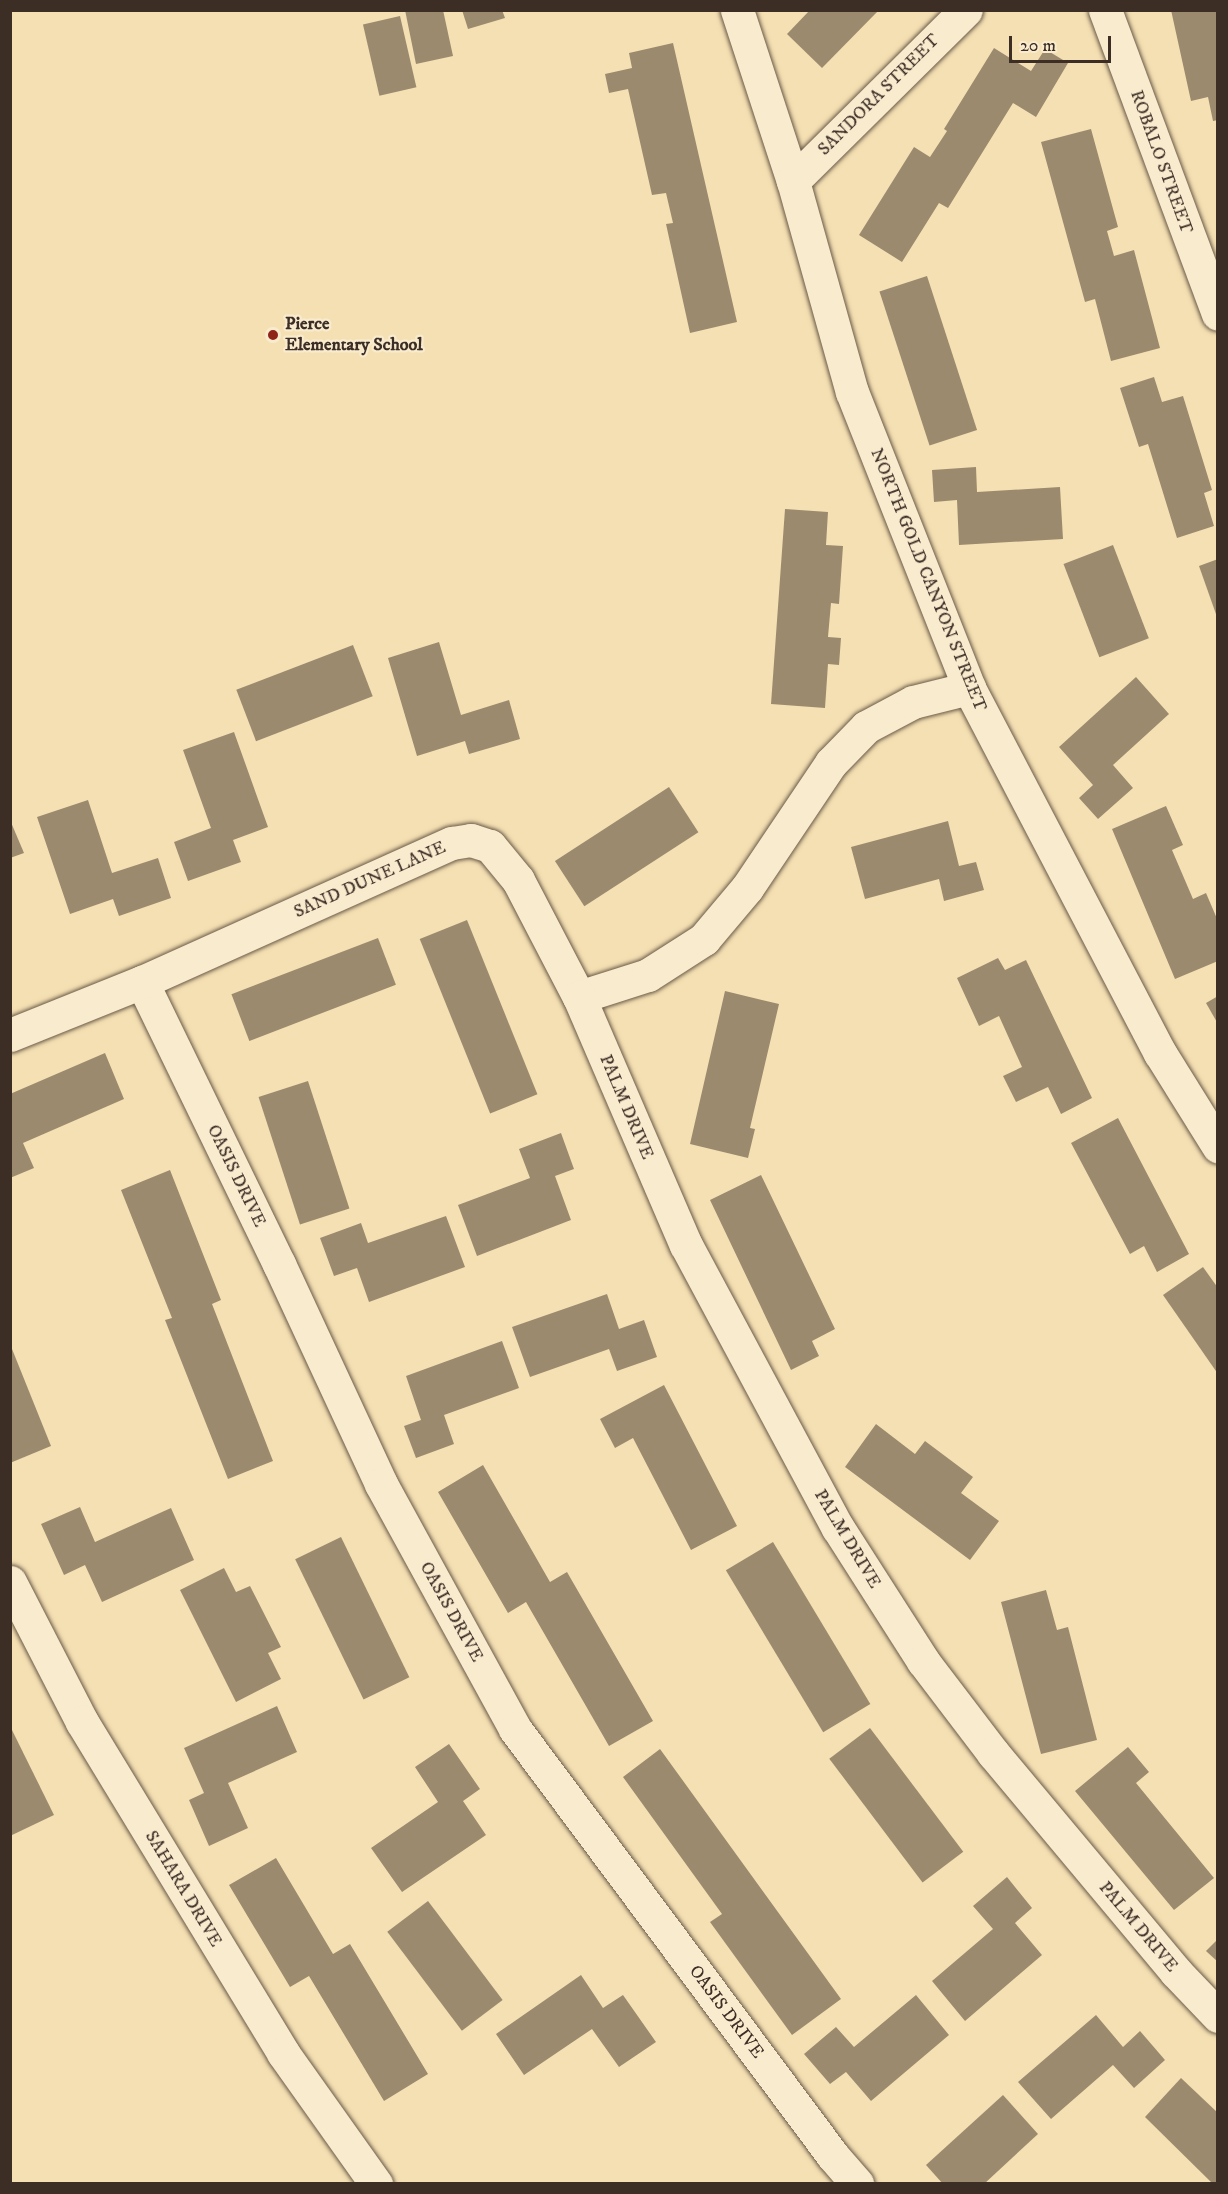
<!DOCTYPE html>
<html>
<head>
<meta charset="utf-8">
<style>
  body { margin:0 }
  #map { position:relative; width:1228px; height:2194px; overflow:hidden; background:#f5e0b3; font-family:"IM FELL DW Pica",serif }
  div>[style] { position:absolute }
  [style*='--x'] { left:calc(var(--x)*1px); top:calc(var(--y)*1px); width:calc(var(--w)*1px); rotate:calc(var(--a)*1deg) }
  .building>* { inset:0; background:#9c8a6f; transform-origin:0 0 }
  .roads { filter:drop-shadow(0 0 2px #6a5a48) drop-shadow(0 0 2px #6a5a48) }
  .minor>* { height:33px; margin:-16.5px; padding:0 16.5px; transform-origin:16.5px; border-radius:16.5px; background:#f8ebce }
  .dots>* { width:16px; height:16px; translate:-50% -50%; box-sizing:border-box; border:3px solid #f8ebce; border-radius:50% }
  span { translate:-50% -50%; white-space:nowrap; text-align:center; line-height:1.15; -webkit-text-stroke:4.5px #f8ebce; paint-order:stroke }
  .street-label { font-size:18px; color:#3c2d25 }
  .poi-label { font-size:18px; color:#3c2d25; font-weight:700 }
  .left { translate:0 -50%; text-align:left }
  .frame { position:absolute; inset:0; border:12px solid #3c2d25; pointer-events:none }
  .scale { position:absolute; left:1009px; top:36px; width:102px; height:27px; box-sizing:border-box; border:3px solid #3c2d25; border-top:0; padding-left:8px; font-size:18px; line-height:21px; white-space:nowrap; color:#3c2d25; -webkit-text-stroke:4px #f8ebce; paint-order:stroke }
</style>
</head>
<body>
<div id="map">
  <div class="building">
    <div style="clip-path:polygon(405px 10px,443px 10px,453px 56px,416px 64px)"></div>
    <div style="clip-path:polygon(462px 10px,502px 10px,505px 18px,468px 29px)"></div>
    <div style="clip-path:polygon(810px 10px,879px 10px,822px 68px,787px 34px)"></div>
    <div style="clip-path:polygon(1171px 10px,1218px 10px,1218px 120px,1213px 121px,1208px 97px,1191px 101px)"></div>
    <div style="left:400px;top:16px;width:73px;height:38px;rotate:77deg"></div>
    <div style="clip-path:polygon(673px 43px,737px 322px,690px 333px,666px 224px,673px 223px,666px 193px,652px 195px,628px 89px,609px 93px,605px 74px,632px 68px,629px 53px)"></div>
    <div style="clip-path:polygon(994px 48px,1031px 71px,1045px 49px,1068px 63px,1036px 117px,1013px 103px,948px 208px,939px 203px,902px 262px,859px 235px,914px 147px,930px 157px,947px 131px,944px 129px)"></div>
    <div style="clip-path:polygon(1091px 129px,1118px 227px,1107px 231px,1114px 256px,1134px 250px,1160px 348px,1111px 361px,1095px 299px,1085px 302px,1041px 142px)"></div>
    <div style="left:927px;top:276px;width:162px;height:50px;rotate:72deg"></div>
    <div style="clip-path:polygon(1154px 377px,1162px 402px,1183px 396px,1212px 490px,1204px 493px,1214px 526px,1177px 538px,1148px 444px,1139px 447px,1120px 388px)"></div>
    <div style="clip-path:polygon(976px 467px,977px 492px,1060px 487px,1063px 539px,959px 545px,957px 500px,934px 502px,932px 470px)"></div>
    <div style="clip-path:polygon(785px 509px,828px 512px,826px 545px,843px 546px,839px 604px,831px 603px,828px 637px,841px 638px,839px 665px,828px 664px,825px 708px,771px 704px)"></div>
    <div style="left:1113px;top:545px;width:100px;height:53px;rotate:69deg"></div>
    <div style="clip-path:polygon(1218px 559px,1218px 617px,1217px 617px,1199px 566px)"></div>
    <div style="clip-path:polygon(439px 642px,461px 715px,509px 700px,520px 739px,469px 754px,465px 741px,417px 756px,388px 658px)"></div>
    <div style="left:353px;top:645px;width:55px;height:125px;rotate:69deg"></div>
    <div style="clip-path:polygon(1136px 677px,1169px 714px,1113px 765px,1133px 788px,1098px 819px,1079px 798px,1093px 785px,1059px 747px)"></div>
    <div style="clip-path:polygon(234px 732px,268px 827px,233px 840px,241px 862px,188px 881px,174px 842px,211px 828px,183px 750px)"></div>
    <div style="left:669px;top:787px;width:54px;height:136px;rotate:57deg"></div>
    <div style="clip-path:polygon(88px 800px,112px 873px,158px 858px,171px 898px,119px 916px,113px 899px,70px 914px,37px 817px)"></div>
    <div style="clip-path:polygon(1166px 806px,1183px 845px,1172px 850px,1193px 899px,1206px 893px,1218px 921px,1218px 961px,1175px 979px,1112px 829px)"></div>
    <div style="clip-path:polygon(10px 820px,24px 853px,10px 858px)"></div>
    <div style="clip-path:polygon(948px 821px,959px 866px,976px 862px,984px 890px,944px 901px,939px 879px,865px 899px,851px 847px)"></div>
    <div style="left:467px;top:920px;width:188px;height:51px;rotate:68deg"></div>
    <div style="left:378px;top:938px;width:50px;height:157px;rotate:69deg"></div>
    <div style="clip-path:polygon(998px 958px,1005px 970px,1026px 960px,1092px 1098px,1061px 1114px,1048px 1087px,1016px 1102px,1003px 1076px,1022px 1067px,999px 1016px,979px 1026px,957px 978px)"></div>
    <div style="clip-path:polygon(725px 991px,779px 1004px,750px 1128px,755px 1129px,748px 1158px,690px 1144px)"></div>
    <div style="clip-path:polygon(1218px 996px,1218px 1024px,1206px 1003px)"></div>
    <div style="clip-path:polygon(105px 1053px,124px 1099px,23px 1143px,34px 1168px,10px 1178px,10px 1094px)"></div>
    <div style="left:308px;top:1081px;width:134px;height:52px;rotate:72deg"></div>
    <div style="clip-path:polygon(1118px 1118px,1189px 1254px,1157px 1272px,1144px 1246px,1130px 1254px,1071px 1143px)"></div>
    <div style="clip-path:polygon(561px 1133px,574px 1169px,555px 1176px,571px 1220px,477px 1256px,458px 1205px,530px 1178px,519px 1149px)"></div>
    <div style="clip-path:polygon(170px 1170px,221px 1300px,212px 1304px,273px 1461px,228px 1479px,165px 1320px,172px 1318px,121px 1190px)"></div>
    <div style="clip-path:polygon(761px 1175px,835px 1329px,812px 1341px,819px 1356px,791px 1370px,710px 1200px)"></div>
    <div style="clip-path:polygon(446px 1216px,465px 1267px,369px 1302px,357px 1268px,334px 1276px,320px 1238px,361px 1223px,368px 1243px)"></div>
    <div style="clip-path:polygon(1203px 1267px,1218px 1288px,1218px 1374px,1163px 1295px)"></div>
    <div style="clip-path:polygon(607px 1294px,619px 1329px,644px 1320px,657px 1357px,617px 1371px,609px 1349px,530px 1377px,512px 1327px)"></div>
    <div style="clip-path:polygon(502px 1341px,519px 1388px,444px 1415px,454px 1444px,416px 1458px,404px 1426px,421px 1420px,406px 1376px)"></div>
    <div style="clip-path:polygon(10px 1344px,51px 1446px,10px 1463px)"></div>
    <div style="clip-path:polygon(664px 1385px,737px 1526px,691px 1550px,633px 1438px,615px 1448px,600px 1419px)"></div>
    <div style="clip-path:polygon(876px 1424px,915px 1454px,925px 1441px,973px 1477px,961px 1493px,999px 1521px,970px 1560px,845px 1467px)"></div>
    <div style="clip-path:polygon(483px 1465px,550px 1582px,567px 1572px,653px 1721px,609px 1746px,526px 1602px,508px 1613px,438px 1492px)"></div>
    <div style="clip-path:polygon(80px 1507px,95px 1542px,171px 1508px,194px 1560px,102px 1602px,85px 1565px,64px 1575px,41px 1524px)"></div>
    <div style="left:341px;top:1537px;width:156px;height:51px;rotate:64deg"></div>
    <div style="left:773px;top:1542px;width:189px;height:55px;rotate:59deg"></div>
    <div style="clip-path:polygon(224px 1568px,236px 1592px,250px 1586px,281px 1647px,268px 1653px,281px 1679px,236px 1702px,180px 1590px)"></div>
    <div style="clip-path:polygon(1046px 1590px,1057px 1630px,1068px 1627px,1097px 1740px,1041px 1754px,1001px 1602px)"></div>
    <div style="clip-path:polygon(277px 1706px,297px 1752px,228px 1783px,248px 1828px,209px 1846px,189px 1800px,204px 1793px,184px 1748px)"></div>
    <div style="clip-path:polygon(10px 1726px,54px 1815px,10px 1836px)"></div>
    <div style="left:870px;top:1728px;width:155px;height:51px;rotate:53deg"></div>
    <div style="clip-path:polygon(449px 1744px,480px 1789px,463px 1801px,486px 1835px,402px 1892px,371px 1848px,438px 1802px,415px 1767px)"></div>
    <div style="clip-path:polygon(1128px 1747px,1149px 1772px,1136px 1783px,1214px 1878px,1174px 1910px,1075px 1791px)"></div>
    <div style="clip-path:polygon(660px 1749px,841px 1999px,792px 2035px,710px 1922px,722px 1914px,623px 1777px)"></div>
    <div style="clip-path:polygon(276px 1858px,333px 1954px,350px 1944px,428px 2074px,384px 2101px,309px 1976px,290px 1987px,229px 1885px)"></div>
    <div style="clip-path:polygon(1007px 1877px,1032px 1908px,1015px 1923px,1042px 1955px,965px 2021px,932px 1981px,993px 1929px,973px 1906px)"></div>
    <div style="left:428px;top:1901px;width:124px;height:51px;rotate:53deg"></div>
    <div style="clip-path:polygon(1218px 1939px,1218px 1962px,1206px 1951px)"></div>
    <div style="clip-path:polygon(581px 1975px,603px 2008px,623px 1995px,656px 2042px,619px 2067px,592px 2029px,524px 2075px,496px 2034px)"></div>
    <div style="clip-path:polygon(916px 1995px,949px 2035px,871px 2101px,846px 2072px,830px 2084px,804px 2054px,836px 2027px,854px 2047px)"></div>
    <div style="clip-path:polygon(1096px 2015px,1123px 2047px,1140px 2031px,1165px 2060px,1134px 2088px,1113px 2065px,1051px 2119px,1018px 2082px)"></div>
    <div style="clip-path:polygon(1181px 2078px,1218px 2113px,1218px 2184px,1213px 2184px,1145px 2117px)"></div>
    <div style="clip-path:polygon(1003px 2095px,1038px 2134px,984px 2184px,943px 2184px,926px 2165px)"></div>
  </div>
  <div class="roads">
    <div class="minor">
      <div style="--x:737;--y:10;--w:180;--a:71.9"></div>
      <div style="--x:793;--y:181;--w:219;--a:74.4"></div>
      <div style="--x:852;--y:392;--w:318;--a:68.4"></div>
      <div style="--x:969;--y:688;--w:412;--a:62.4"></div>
      <div style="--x:1160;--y:1053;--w:110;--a:58.1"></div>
      <div style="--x:1105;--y:10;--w:324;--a:69.6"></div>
      <div style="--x:793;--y:181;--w:243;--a:-44.7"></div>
      <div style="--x:142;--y:982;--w:314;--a:64.1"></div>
      <div style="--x:279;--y:1264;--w:242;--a:65.1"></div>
      <div style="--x:381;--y:1484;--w:279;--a:61.3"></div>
      <div style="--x:515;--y:1729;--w:532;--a:53.32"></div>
      <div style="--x:833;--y:2156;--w:37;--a:49"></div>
      <div style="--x:579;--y:997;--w:72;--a:-17.7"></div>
      <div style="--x:648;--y:975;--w:67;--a:-32.7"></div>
      <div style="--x:704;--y:939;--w:67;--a:-49.9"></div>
      <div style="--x:747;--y:888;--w:151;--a:-56.1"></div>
      <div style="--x:831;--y:763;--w:50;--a:-45.8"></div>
      <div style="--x:866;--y:727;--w:53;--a:-28"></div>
      <div style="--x:913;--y:702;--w:58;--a:-14"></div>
      <div style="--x:10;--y:1035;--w:142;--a:-21.9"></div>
      <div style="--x:142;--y:982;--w:340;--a:-24.2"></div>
      <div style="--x:452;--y:843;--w:19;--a:-9"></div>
      <div style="--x:471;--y:840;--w:20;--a:18"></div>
      <div style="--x:490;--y:846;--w:44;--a:50.5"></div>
      <div style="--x:518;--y:880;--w:132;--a:62.5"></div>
      <div style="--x:579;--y:997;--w:270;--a:66.7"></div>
      <div style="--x:686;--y:1245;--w:321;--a:61.8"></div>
      <div style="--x:838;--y:1528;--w:158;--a:57.4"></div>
      <div style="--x:923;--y:1661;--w:116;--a:52.7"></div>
      <div style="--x:993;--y:1753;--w:285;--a:50.1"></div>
      <div style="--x:1176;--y:1972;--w:61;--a:46.3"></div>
      <div style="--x:10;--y:1582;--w:157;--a:62.8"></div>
      <div style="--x:82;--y:1722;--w:387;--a:58.7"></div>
      <div style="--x:283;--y:2053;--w:161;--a:54.6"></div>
    </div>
  </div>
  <div class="dots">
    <div style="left:273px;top:335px;background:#8f2418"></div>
  </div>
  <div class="street-label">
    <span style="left:879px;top:95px;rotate:-45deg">SANDORA STREET</span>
    <span style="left:1161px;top:162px;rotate:70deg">ROBALO STREET</span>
    <span style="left:928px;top:580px;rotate:68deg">NORTH GOLD CANYON STREET</span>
    <span style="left:370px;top:880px;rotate:-24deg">SAND DUNE LANE</span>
    <span style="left:626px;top:1107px;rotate:67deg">PALM DRIVE</span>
    <span style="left:236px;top:1176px;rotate:64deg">OASIS DRIVE</span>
    <span style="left:847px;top:1539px;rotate:59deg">PALM DRIVE</span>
    <span style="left:451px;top:1612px;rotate:61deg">OASIS DRIVE</span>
    <span style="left:183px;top:1889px;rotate:59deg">SAHARA DRIVE</span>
    <span style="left:1138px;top:1927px;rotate:50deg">PALM DRIVE</span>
    <span style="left:726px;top:2012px;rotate:53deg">OASIS DRIVE</span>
  </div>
  <div class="poi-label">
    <span class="left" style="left:285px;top:335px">Pierce<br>Elementary School</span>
  </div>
  <div class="frame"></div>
  <div class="scale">20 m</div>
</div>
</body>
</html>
